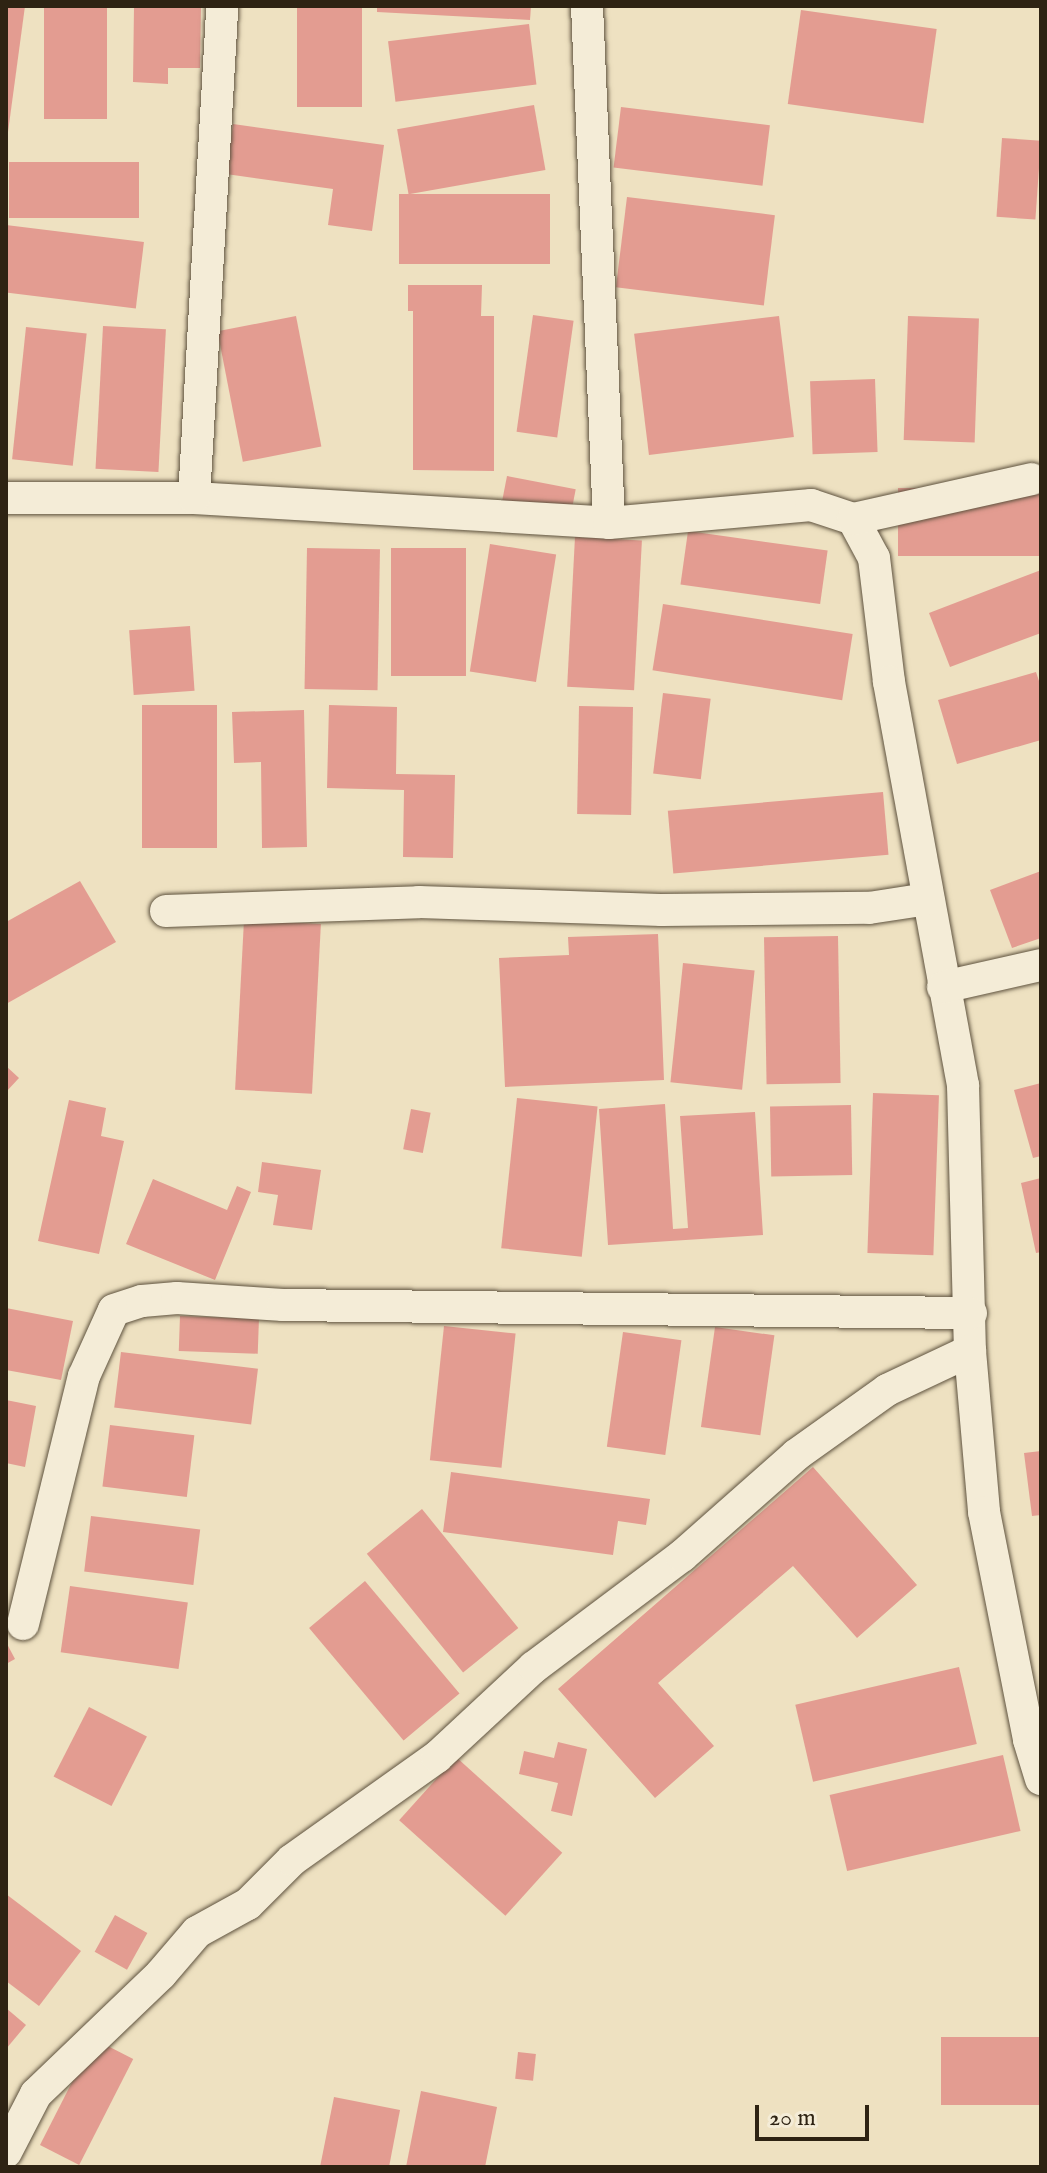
<!DOCTYPE html>
<html>
<head>
<meta charset="utf-8">
<style>
  body { margin:0 }
  #map { position:relative; width:1047px; height:2173px; overflow:hidden; background:#eee1c1; font-family:"IM FELL English",serif }
  div>[style] { position:absolute }
  [style*='--x'] { left:calc(var(--x)*1px); top:calc(var(--y)*1px); width:calc(var(--w)*1px); rotate:calc(var(--a)*1deg) }
  .building>* { inset:0; background:#e39c91; transform-origin:0 0 }
  .roads { filter:drop-shadow(0 0 2px #5e523e) drop-shadow(0 0 2px #5e523e) }
  .street>* { height:32px; margin:-16px; padding:0 16px; transform-origin:16px; border-radius:16px; background:#f4ecd7 }
  span { translate:-50% -50%; white-space:nowrap; text-align:center; line-height:1.15; -webkit-text-stroke:7px #f4ecd7; paint-order:stroke }
  .frame { position:absolute; inset:0; border:8px solid #2e2313; pointer-events:none }
  .scale { position:absolute; left:755px; top:2105px; width:114px; height:36px; box-sizing:border-box; border:4px solid #2e2313; border-top:0; padding-left:10px; font-size:24px; line-height:28px; white-space:nowrap; color:#2e2313; -webkit-text-stroke:6px #f4ecd7; paint-order:stroke }
</style>
</head>
<body>
<div id="map">
  <div class="building">
    <div style="clip-path:polygon(6px 6px,25px 6px,8px 132px,6px 132px)"></div>
    <div style="left:44px;top:6px;width:63px;height:113px"></div>
    <div style="clip-path:polygon(134px 6px,201px 6px,200px 68px,168px 68px,168px 84px,133px 82px)"></div>
    <div style="left:297px;top:6px;width:65px;height:101px"></div>
    <div style="clip-path:polygon(377px 6px,531px 6px,530px 20px,377px 12px)"></div>
    <div style="left:801px;top:10px;width:137px;height:95px;rotate:8deg"></div>
    <div style="left:529px;top:24px;width:61px;height:142px;rotate:83deg"></div>
    <div style="left:534px;top:105px;width:66px;height:139px;rotate:80deg"></div>
    <div style="left:621px;top:107px;width:150px;height:61px;rotate:7deg"></div>
    <div style="clip-path:polygon(233px 124px,384px 145px,372px 231px,328px 225px,333px 189px,226px 174px)"></div>
    <div style="left:1002px;top:138px;width:39px;height:79px;rotate:4deg"></div>
    <div style="left:9px;top:162px;width:130px;height:56px"></div>
    <div style="left:399px;top:194px;width:151px;height:70px"></div>
    <div style="left:627px;top:197px;width:149px;height:91px;rotate:7deg"></div>
    <div style="left:6px;top:225px;width:139px;height:67px;rotate:7deg"></div>
    <div style="clip-path:polygon(408px 285px,482px 285px,481px 316px,494px 316px,494px 471px,413px 470px,413px 311px,408px 311px)"></div>
    <div style="left:533px;top:315px;width:41px;height:118px;rotate:8deg"></div>
    <div style="left:296px;top:316px;width:133px;height:80px;rotate:79deg"></div>
    <div style="left:779px;top:316px;width:122px;height:146px;rotate:83deg"></div>
    <div style="left:908px;top:316px;width:71px;height:124px;rotate:2deg"></div>
    <div style="left:103px;top:326px;width:63px;height:143px;rotate:3deg"></div>
    <div style="left:26px;top:327px;width:61px;height:133px;rotate:6deg"></div>
    <div style="left:875px;top:379px;width:73px;height:65px;rotate:88deg"></div>
    <div style="left:507px;top:476px;width:70px;height:25px;rotate:11deg"></div>
    <div style="left:1041px;top:488px;width:68px;height:143px;rotate:90deg"></div>
    <div style="left:688px;top:531px;width:141px;height:54px;rotate:8deg"></div>
    <div style="left:575px;top:537px;width:67px;height:150px;rotate:3deg"></div>
    <div style="left:490px;top:544px;width:67px;height:129px;rotate:9deg"></div>
    <div style="left:307px;top:548px;width:73px;height:141px;rotate:1deg"></div>
    <div style="left:391px;top:548px;width:75px;height:128px"></div>
    <div style="clip-path:polygon(1041px 570px,1041px 633px,950px 667px,929px 613px)"></div>
    <div style="left:663px;top:604px;width:192px;height:67px;rotate:9deg"></div>
    <div style="left:190px;top:626px;width:65px;height:61px;rotate:86deg"></div>
    <div style="clip-path:polygon(1036px 672px,1041px 687px,1041px 740px,957px 764px,938px 700px)"></div>
    <div style="left:663px;top:693px;width:48px;height:81px;rotate:7deg"></div>
    <div style="left:142px;top:705px;width:75px;height:143px"></div>
    <div style="clip-path:polygon(329px 705px,397px 707px,396px 774px,455px 775px,453px 858px,403px 857px,404px 790px,327px 788px)"></div>
    <div style="left:579px;top:706px;width:54px;height:108px;rotate:1deg"></div>
    <div style="clip-path:polygon(304px 710px,307px 847px,262px 848px,261px 762px,234px 763px,232px 712px)"></div>
    <div style="left:883px;top:792px;width:63px;height:216px;rotate:85deg"></div>
    <div style="clip-path:polygon(1041px 871px,1041px 938px,1012px 948px,990px 890px)"></div>
    <div style="clip-path:polygon(80px 881px,116px 942px,6px 1004px,6px 922px)"></div>
    <div style="left:244px;top:920px;width:77px;height:170px;rotate:3deg"></div>
    <div style="clip-path:polygon(658px 934px,664px 1080px,505px 1087px,499px 958px,569px 955px,568px 937px)"></div>
    <div style="left:838px;top:936px;width:147px;height:74px;rotate:89deg"></div>
    <div style="left:683px;top:963px;width:72px;height:120px;rotate:6deg"></div>
    <div style="clip-path:polygon(6px 1066px,19px 1078px,6px 1092px)"></div>
    <div style="clip-path:polygon(1041px 1083px,1041px 1156px,1033px 1158px,1014px 1090px)"></div>
    <div style="left:873px;top:1093px;width:66px;height:160px;rotate:2deg"></div>
    <div style="left:517px;top:1098px;width:81px;height:151px;rotate:6deg"></div>
    <div style="clip-path:polygon(69px 1100px,106px 1108px,101px 1136px,124px 1141px,99px 1254px,38px 1241px)"></div>
    <div style="clip-path:polygon(665px 1104px,673px 1229px,688px 1228px,680px 1116px,755px 1112px,763px 1235px,608px 1245px,599px 1109px)"></div>
    <div style="left:851px;top:1105px;width:70px;height:81px;rotate:89deg"></div>
    <div style="left:411px;top:1109px;width:20px;height:41px;rotate:11deg"></div>
    <div style="clip-path:polygon(262px 1162px,321px 1170px,312px 1230px,273px 1225px,278px 1195px,258px 1192px)"></div>
    <div style="clip-path:polygon(1041px 1178px,1041px 1252px,1036px 1253px,1021px 1183px)"></div>
    <div style="clip-path:polygon(153px 1179px,227px 1210px,237px 1186px,251px 1192px,215px 1280px,126px 1244px)"></div>
    <div style="clip-path:polygon(6px 1308px,73px 1321px,61px 1380px,6px 1370px)"></div>
    <div style="left:180px;top:1316px;width:79px;height:35px;rotate:2deg"></div>
    <div style="left:444px;top:1326px;width:72px;height:135px;rotate:6deg"></div>
    <div style="left:715px;top:1327px;width:60px;height:101px;rotate:8deg"></div>
    <div style="left:623px;top:1332px;width:59px;height:116px;rotate:8deg"></div>
    <div style="left:121px;top:1352px;width:138px;height:56px;rotate:7deg"></div>
    <div style="clip-path:polygon(6px 1400px,36px 1406px,25px 1467px,6px 1463px)"></div>
    <div style="left:110px;top:1425px;width:85px;height:62px;rotate:7deg"></div>
    <div style="clip-path:polygon(1041px 1451px,1041px 1515px,1032px 1516px,1024px 1453px)"></div>
    <div style="clip-path:polygon(813px 1467px,917px 1585px,857px 1638px,793px 1566px,658px 1683px,714px 1746px,655px 1798px,558px 1689px)"></div>
    <div style="clip-path:polygon(451px 1472px,650px 1499px,646px 1525px,618px 1521px,613px 1555px,443px 1532px)"></div>
    <div style="left:422px;top:1509px;width:153px;height:71px;rotate:51deg"></div>
    <div style="left:91px;top:1516px;width:110px;height:56px;rotate:7deg"></div>
    <div style="left:365px;top:1581px;width:147px;height:73px;rotate:50deg"></div>
    <div style="left:70px;top:1586px;width:119px;height:67px;rotate:8deg"></div>
    <div style="clip-path:polygon(6px 1642px,15px 1659px,6px 1664px)"></div>
    <div style="left:959px;top:1667px;width:79px;height:168px;rotate:77deg"></div>
    <div style="left:89px;top:1707px;width:65px;height:78px;rotate:27deg"></div>
    <div style="clip-path:polygon(558px 1742px,587px 1749px,572px 1816px,551px 1811px,558px 1783px,519px 1774px,524px 1751px,554px 1758px)"></div>
    <div style="left:1003px;top:1755px;width:78px;height:178px;rotate:77deg"></div>
    <div style="left:456px;top:1757px;width:143px;height:85px;rotate:42deg"></div>
    <div style="clip-path:polygon(6px 1894px,81px 1951px,39px 2006px,6px 1981px)"></div>
    <div style="left:115px;top:1915px;width:37px;height:42px;rotate:29deg"></div>
    <div style="clip-path:polygon(6px 2008px,26px 2025px,6px 2049px)"></div>
    <div style="left:1041px;top:2037px;width:68px;height:100px;rotate:90deg"></div>
    <div style="left:94px;top:2039px;width:44px;height:119px;rotate:27deg"></div>
    <div style="left:518px;top:2052px;width:18px;height:27px;rotate:6deg"></div>
    <div style="clip-path:polygon(421px 2091px,497px 2107px,485px 2167px,406px 2167px)"></div>
    <div style="clip-path:polygon(334px 2097px,400px 2110px,389px 2167px,320px 2167px)"></div>
  </div>
  <div class="roads">
    <div class="street">
      <div style="--x:587;--y:6;--w:517;--a:87.56"></div>
      <div style="--x:6;--y:498;--w:188;--a:0"></div>
      <div style="--x:194;--y:498;--w:416;--a:3.4"></div>
      <div style="--x:609;--y:523;--w:203;--a:-5.1"></div>
      <div style="--x:811;--y:505;--w:44;--a:18.4"></div>
      <div style="--x:853;--y:519;--w:44;--a:61.7"></div>
      <div style="--x:874;--y:558;--w:125;--a:83.1"></div>
      <div style="--x:889;--y:682;--w:410;--a:79.6"></div>
      <div style="--x:963;--y:1085;--w:266;--a:88.5"></div>
      <div style="--x:970;--y:1351;--w:162;--a:85"></div>
      <div style="--x:984;--y:1512;--w:232;--a:78.8"></div>
      <div style="--x:1029;--y:1740;--w:41;--a:72.9"></div>
      <div style="--x:194;--y:498;--w:493;--a:-86.7"></div>
      <div style="--x:853;--y:519;--w:183;--a:-12.6"></div>
      <div style="--x:166;--y:911;--w:253;--a:-2"></div>
      <div style="--x:419;--y:902;--w:243;--a:1.9"></div>
      <div style="--x:662;--y:910;--w:207;--a:-0.6"></div>
      <div style="--x:869;--y:908;--w:60;--a:-8.7"></div>
      <div style="--x:943;--y:987;--w:100;--a:-12.7"></div>
      <div style="--x:23;--y:1624;--w:255;--a:-76.2"></div>
      <div style="--x:84;--y:1376;--w:72;--a:-65.6"></div>
      <div style="--x:114;--y:1310;--w:29;--a:-18"></div>
      <div style="--x:142;--y:1301;--w:35;--a:-5"></div>
      <div style="--x:177;--y:1298;--w:106;--a:3.8"></div>
      <div style="--x:283;--y:1305;--w:688;--a:0.67"></div>
      <div style="--x:6;--y:2152;--w:65;--a:-62.7"></div>
      <div style="--x:36;--y:2094;--w:173;--a:-43.8"></div>
      <div style="--x:161;--y:1974;--w:55;--a:-49.4"></div>
      <div style="--x:197;--y:1932;--w:58;--a:-28.8"></div>
      <div style="--x:248;--y:1904;--w:62;--a:-45"></div>
      <div style="--x:292;--y:1860;--w:178;--a:-35.4"></div>
      <div style="--x:437;--y:1757;--w:132;--a:-42.9"></div>
      <div style="--x:534;--y:1667;--w:185;--a:-36.9"></div>
      <div style="--x:682;--y:1556;--w:152;--a:-41.5"></div>
      <div style="--x:796;--y:1455;--w:112;--a:-35.5"></div>
      <div style="--x:887;--y:1390;--w:92;--a:-25.2"></div>
    </div>
  </div>
  <div class="frame"></div>
  <div class="scale">20 m</div>
</div>
</body>
</html>
